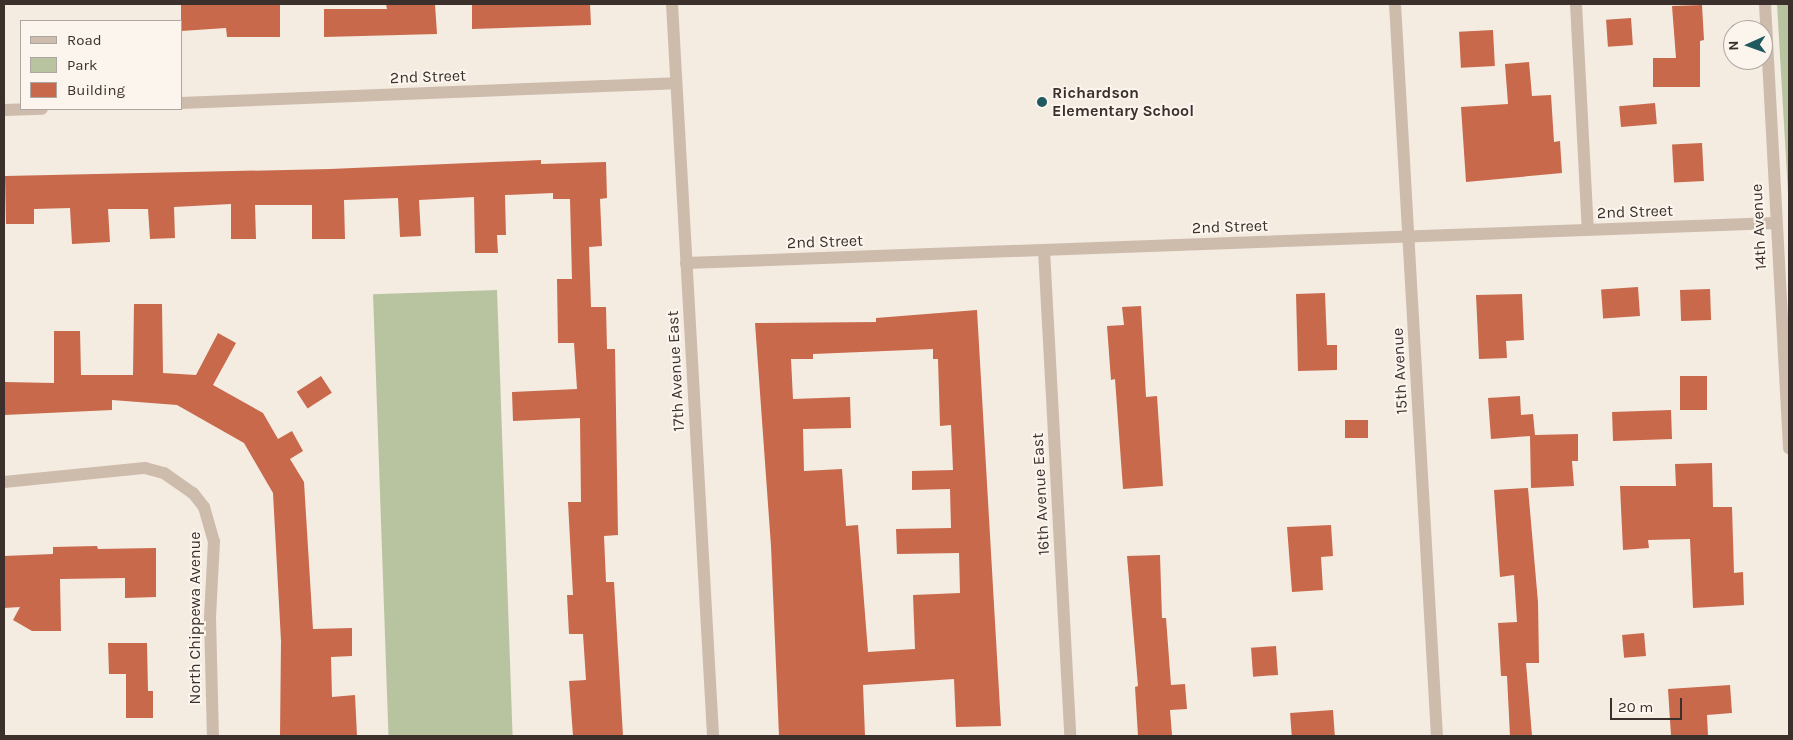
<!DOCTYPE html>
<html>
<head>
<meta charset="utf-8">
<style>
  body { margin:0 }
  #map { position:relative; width:1793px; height:740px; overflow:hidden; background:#f4ebe1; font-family:Karla,sans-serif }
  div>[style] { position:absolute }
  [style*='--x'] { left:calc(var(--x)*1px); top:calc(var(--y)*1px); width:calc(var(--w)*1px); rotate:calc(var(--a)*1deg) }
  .green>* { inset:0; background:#b8c4a0; transform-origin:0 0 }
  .building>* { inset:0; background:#c8694b; transform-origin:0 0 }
  .minor>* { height:12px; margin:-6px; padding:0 6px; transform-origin:6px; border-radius:6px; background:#cdbbac }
  .dots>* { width:14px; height:14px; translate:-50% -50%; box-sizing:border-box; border:2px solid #fbf5ee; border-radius:50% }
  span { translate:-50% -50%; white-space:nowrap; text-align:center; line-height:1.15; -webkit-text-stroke:4px #fbf5ee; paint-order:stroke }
  .street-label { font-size:16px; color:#3b302b }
  .poi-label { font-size:16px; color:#3b302b; font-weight:700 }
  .left { translate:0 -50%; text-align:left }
  .frame { position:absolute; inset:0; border:5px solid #3b302b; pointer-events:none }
  .legend { position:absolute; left:20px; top:20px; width:162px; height:90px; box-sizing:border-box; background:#fbf5ee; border:1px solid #aea6a0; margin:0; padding:6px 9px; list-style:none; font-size:15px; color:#3b302b }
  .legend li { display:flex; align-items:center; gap:10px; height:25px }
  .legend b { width:25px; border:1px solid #aea6a0 }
  .north { position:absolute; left:1723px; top:20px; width:50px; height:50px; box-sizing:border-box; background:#fbf5ee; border:1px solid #aea6a0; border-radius:50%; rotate:268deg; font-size:14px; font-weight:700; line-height:20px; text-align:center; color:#3b302b }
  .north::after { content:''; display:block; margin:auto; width:18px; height:22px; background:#1f5a5e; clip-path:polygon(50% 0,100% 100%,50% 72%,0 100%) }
  .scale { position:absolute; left:1610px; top:698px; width:72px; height:22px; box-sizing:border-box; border:2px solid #3b302b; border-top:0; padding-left:6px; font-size:15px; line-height:18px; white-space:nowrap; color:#3b302b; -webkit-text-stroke:4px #fbf5ee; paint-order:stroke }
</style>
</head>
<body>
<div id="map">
  <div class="green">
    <div style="clip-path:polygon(1777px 4px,1789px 4px,1789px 210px)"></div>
    <div style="left:497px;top:290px;width:446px;height:124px;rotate:88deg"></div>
  </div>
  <div class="building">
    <div style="clip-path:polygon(181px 4px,280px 4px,280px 37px,227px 37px,226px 28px,181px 31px)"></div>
    <div style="clip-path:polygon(386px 4px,435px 4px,437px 34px,324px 37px,324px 9px,387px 9px)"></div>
    <div style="clip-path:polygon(472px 4px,590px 4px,591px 25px,472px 29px)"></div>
    <div style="clip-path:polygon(1702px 5px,1704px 40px,1700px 41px,1700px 87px,1653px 87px,1653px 58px,1676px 58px,1672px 6px)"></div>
    <div style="left:1631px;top:18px;width:27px;height:25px;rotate:86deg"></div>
    <div style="left:1493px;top:30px;width:36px;height:34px;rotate:87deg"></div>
    <div style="clip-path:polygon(1529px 62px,1532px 96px,1551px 95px,1554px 142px,1560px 141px,1562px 173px,1466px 182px,1461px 107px,1508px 104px,1505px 64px)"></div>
    <div style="left:1655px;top:103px;width:21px;height:36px;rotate:85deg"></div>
    <div style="left:1702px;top:143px;width:38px;height:30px;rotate:87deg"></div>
    <div style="clip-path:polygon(541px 160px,541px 164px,606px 162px,607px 198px,600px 199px,602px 246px,589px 247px,591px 307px,606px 307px,607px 349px,615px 349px,618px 535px,604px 536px,606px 582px,614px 582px,623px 736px,573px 736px,569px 681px,586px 680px,583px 634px,569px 634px,567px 595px,573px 595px,568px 502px,581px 502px,580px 418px,513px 421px,512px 392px,577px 389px,574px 343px,558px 343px,557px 279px,572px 279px,570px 199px,553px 199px,553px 193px,505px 195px,506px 235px,497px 235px,498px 253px,475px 253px,474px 197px,419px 200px,421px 236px,400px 237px,398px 198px,344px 200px,345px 239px,312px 239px,312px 205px,255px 205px,256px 239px,231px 239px,231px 204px,174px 207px,175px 238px,150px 239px,148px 209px,108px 209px,110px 242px,72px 244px,70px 208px,34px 209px,34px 224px,6px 224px,5px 176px,330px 169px)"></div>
    <div style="left:1638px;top:287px;width:29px;height:37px;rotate:86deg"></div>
    <div style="left:1710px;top:289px;width:31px;height:30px;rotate:88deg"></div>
    <div style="clip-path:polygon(1325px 293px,1327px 345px,1337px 345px,1337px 370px,1298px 371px,1296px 294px)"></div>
    <div style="clip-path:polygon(1522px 294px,1524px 340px,1506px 341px,1507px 358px,1479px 359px,1476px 295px)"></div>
    <div style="clip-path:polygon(134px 304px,162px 304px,163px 373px,196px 375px,218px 333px,236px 343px,213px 385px,263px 413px,278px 439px,292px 431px,303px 451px,290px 459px,304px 482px,313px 629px,352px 628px,352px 656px,331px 657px,332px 697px,355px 695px,357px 736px,280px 736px,281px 641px,273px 493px,244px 443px,177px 405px,112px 400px,112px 410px,4px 415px,4px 382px,54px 383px,54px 331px,80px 331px,81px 375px,133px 375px)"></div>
    <div style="clip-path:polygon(1141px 306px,1146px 397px,1157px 396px,1163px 486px,1123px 489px,1115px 379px,1111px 380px,1107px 326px,1124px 325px,1122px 307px)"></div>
    <div style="clip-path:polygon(evenodd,977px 310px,1001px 726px,956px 727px,954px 679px,863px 685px,865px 736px,779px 736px,771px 546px,755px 323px,876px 322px,876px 318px,977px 310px,933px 349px,933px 359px,938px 359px,940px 426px,951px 425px,953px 470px,912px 471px,912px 490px,950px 489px,951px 528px,896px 529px,897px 554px,959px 553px,960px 593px,913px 595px,915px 649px,868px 652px,858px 525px,846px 526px,842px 469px,804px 471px,803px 429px,851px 428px,850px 397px,793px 399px,791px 359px,813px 359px,813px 354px,933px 349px)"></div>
    <div style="left:321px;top:376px;width:20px;height:29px;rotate:57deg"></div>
    <div style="left:1680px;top:376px;width:27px;height:34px"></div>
    <div style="clip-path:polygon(1520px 396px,1521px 415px,1533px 414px,1535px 435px,1578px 434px,1578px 461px,1572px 461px,1574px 486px,1531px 488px,1530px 436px,1491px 439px,1488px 398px)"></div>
    <div style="left:1671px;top:410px;width:29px;height:59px;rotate:88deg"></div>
    <div style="left:1345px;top:420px;width:23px;height:18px"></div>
    <div style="clip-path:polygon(1712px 463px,1713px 507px,1732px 507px,1734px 573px,1743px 572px,1744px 605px,1693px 608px,1690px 539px,1648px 540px,1649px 548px,1623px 550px,1620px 486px,1676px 486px,1675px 464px)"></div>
    <div style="clip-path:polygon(1528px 488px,1538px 602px,1539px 663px,1526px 663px,1532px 736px,1510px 736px,1507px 676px,1501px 676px,1498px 623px,1517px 622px,1514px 575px,1500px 577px,1494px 490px)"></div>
    <div style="clip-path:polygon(1331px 525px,1333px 556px,1321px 557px,1323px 590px,1292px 592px,1287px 527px)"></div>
    <div style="clip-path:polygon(97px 546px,98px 549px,156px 548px,156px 597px,125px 598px,125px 578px,60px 579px,61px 631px,32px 631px,13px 620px,20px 607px,4px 608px,4px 556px,53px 554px,53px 547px)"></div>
    <div style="clip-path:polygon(1160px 555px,1162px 618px,1166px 618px,1171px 685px,1185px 684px,1187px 709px,1170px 710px,1172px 735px,1138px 736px,1135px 687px,1138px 686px,1127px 556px)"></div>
    <div style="left:1644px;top:633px;width:23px;height:22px;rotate:85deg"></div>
    <div style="clip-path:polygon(108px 643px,147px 643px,148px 691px,153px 691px,153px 718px,126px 718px,126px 674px,109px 674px)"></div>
    <div style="left:1276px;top:646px;width:29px;height:25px;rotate:86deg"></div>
    <div style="clip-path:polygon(1730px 685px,1732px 713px,1707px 715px,1708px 736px,1671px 736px,1668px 689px)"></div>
    <div style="left:1333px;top:710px;width:26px;height:43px;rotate:86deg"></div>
  </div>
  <div class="minor">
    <div style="--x:672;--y:4;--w:733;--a:86.79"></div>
    <div style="--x:1395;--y:4;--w:733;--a:86.72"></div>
    <div style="--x:1576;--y:4;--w:226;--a:87"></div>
    <div style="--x:1765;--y:4;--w:445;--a:86.9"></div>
    <div style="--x:181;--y:103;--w:495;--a:-2.3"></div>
    <div style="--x:4;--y:110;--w:38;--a:-2"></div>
    <div style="--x:1044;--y:250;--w:487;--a:86.9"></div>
    <div style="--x:686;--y:263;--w:1090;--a:-2.1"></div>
    <div style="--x:4;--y:482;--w:142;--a:-5.7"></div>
    <div style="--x:145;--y:468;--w:20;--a:15"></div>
    <div style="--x:164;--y:473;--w:35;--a:35"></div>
    <div style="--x:193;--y:493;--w:18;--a:52"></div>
    <div style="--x:204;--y:507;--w:35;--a:74"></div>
    <div style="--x:214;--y:541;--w:76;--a:93"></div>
    <div style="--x:210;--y:617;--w:119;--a:88.6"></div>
  </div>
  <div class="dots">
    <div style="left:1042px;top:102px;background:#1f5a5e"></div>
  </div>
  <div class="street-label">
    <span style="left:428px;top:77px;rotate:-2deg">2nd Street</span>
    <span style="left:1635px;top:212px;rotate:-2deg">2nd Street</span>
    <span style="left:1230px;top:227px;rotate:-2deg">2nd Street</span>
    <span style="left:1759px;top:227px;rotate:-93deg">14th Avenue</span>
    <span style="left:825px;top:242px;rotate:-2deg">2nd Street</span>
    <span style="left:676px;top:371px;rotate:-93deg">17th Avenue East</span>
    <span style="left:1400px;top:371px;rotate:-93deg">15th Avenue</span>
    <span style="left:1041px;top:494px;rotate:-93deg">16th Avenue East</span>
    <span style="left:195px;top:618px;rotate:-90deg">North Chippewa Avenue</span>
  </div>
  <div class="poi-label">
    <span class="left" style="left:1052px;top:102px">Richardson<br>Elementary School</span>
  </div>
  <div class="frame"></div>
  <ul class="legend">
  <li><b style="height:6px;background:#cdbbac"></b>Road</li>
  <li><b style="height:14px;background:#b8c4a0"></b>Park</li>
  <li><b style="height:14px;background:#c8694b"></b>Building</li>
  </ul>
  <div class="north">N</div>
  <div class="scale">20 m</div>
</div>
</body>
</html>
